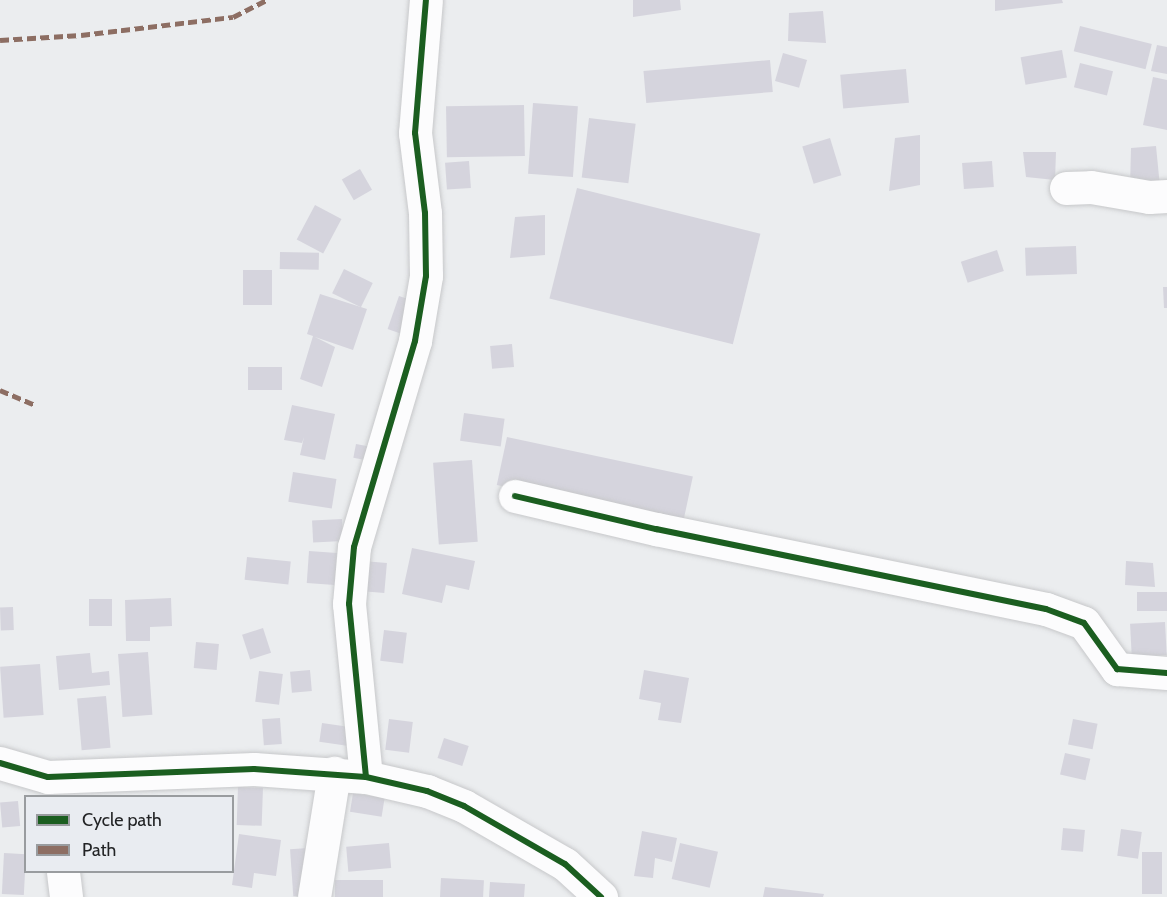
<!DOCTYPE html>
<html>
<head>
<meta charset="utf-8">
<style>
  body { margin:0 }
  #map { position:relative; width:1167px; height:897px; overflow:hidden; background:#ebedef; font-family:Cabin,sans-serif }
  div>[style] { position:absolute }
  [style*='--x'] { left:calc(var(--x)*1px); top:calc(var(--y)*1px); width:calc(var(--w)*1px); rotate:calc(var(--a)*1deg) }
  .building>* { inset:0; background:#d5d4dd; transform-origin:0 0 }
  .roads { filter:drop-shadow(0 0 2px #c7c8ca) drop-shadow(0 0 2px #c7c8ca) }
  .minor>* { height:33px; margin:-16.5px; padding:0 16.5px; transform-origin:16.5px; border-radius:16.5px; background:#fcfcfd }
  .quiet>* { height:4.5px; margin-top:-2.25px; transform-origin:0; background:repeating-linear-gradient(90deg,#8d6e63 0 9px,transparent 0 13.5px) }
  .cycleway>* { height:6px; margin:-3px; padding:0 3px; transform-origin:3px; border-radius:3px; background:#1b5e20 }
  span { translate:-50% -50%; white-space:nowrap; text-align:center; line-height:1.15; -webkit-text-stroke:5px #e9ecf1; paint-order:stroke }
  .legend { position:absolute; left:24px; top:795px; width:210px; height:78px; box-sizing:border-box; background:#e9ecf1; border:2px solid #999c9f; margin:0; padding:8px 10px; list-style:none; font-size:18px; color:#222325 }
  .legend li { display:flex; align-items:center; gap:12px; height:30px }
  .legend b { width:30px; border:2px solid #999c9f }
</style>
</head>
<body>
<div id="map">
  <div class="building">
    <div style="clip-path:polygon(633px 0,680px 0,681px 10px,633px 17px)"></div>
    <div style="clip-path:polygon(995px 0,1062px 0,1063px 3px,995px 11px)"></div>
    <div style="clip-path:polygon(823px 11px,826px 43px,788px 41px,789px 13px)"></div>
    <div style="left:1080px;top:26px;width:74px;height:26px;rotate:14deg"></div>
    <div style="clip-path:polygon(1157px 45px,1167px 47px,1167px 74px,1151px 71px)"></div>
    <div style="left:1062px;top:50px;width:28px;height:42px;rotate:80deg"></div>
    <div style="left:783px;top:53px;width:25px;height:29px;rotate:16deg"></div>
    <div style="left:770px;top:60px;width:32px;height:127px;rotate:85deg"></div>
    <div style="left:1080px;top:63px;width:34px;height:25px;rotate:14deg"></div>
    <div style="left:906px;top:69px;width:34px;height:66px;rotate:85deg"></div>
    <div style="clip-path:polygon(1153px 77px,1167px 80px,1167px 130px,1143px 125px)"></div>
    <div style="left:533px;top:103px;width:45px;height:71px;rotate:4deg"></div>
    <div style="left:524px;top:105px;width:51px;height:78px;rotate:89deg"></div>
    <div style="left:589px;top:118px;width:47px;height:60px;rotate:7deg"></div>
    <div style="clip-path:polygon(920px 135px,920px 185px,889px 191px,895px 138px)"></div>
    <div style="left:830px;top:138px;width:39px;height:29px;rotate:73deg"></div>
    <div style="clip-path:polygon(1156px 146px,1160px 187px,1130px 187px,1131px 148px)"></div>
    <div style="clip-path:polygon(1023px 152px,1056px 152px,1055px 180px,1026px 177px)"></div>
    <div style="left:469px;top:161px;width:27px;height:24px;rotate:86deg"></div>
    <div style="left:992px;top:161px;width:26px;height:30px;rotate:86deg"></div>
    <div style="left:360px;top:169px;width:24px;height:21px;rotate:60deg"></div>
    <div style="left:577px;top:188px;width:189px;height:114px;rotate:14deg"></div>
    <div style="left:315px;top:205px;width:30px;height:39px;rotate:28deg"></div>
    <div style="clip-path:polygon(545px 215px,545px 255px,510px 258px,515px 217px)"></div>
    <div style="left:1076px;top:246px;width:28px;height:51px;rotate:88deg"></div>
    <div style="left:997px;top:250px;width:22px;height:38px;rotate:72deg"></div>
    <div style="left:280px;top:252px;width:39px;height:17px;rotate:1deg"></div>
    <div style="left:344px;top:269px;width:32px;height:27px;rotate:26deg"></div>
    <div style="left:243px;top:270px;width:29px;height:35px"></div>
    <div style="clip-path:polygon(1163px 287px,1167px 287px,1167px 308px,1164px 308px)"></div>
    <div style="clip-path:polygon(320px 294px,367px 309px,353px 350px,315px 337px,335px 347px,322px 387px,300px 379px,313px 336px,307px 334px)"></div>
    <div style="left:399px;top:296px;width:24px;height:35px;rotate:19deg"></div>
    <div style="left:512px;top:344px;width:23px;height:22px;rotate:85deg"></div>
    <div style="left:282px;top:367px;width:23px;height:34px;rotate:90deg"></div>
    <div style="clip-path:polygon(292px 405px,335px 414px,325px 460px,300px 455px,304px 437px,302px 443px,284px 440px)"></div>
    <div style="left:464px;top:413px;width:41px;height:28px;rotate:8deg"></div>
    <div style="left:507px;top:437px;width:190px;height:49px;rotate:12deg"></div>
    <div style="left:356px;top:444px;width:16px;height:14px;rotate:11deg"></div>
    <div style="left:472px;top:460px;width:82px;height:39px;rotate:86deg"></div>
    <div style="left:293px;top:472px;width:44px;height:30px;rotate:9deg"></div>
    <div style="left:342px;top:519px;width:22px;height:30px;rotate:87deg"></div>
    <div style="clip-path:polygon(412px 548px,475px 561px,469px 590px,446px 585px,442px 603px,402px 594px)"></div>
    <div style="left:309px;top:551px;width:28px;height:32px;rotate:4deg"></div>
    <div style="left:247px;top:557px;width:44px;height:23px;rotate:6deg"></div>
    <div style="left:363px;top:561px;width:24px;height:30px;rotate:5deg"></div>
    <div style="clip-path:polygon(1126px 561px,1153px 563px,1155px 587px,1125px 585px)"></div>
    <div style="left:1137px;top:592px;width:30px;height:19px"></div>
    <div style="clip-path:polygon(171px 598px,172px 626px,150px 627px,150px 641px,126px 641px,125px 600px)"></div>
    <div style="left:89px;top:599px;width:23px;height:27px"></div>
    <div style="left:13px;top:607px;width:23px;height:13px;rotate:88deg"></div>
    <div style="left:1165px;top:622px;width:33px;height:35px;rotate:87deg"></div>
    <div style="left:263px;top:628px;width:26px;height:22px;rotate:72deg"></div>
    <div style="left:384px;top:630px;width:23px;height:31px;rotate:7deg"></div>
    <div style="left:196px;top:642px;width:23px;height:26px;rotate:5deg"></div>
    <div style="left:148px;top:652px;width:63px;height:30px;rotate:86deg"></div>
    <div style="clip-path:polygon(90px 653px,92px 673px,109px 671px,110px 685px,59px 690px,56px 656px)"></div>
    <div style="left:40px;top:664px;width:51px;height:40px;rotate:86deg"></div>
    <div style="left:310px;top:670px;width:21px;height:20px;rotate:85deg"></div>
    <div style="clip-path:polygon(644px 670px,689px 678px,681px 723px,658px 720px,661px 703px,639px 699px)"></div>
    <div style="left:259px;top:671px;width:24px;height:31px;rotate:7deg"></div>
    <div style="left:106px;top:696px;width:52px;height:29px;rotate:85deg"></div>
    <div style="left:280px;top:718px;width:26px;height:18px;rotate:86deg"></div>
    <div style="left:389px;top:719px;width:24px;height:31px;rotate:7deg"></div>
    <div style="left:1073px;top:719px;width:25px;height:26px;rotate:11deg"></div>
    <div style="left:322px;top:723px;width:28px;height:19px;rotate:8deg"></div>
    <div style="left:444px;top:738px;width:26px;height:21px;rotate:18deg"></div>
    <div style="left:1065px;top:753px;width:26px;height:22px;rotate:13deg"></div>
    <div style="left:238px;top:787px;width:25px;height:38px;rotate:2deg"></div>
    <div style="left:353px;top:793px;width:32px;height:19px;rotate:9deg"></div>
    <div style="left:18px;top:801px;width:25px;height:18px;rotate:85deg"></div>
    <div style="left:1063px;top:828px;width:22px;height:22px;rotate:5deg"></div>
    <div style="left:1121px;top:829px;width:21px;height:27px;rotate:8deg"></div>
    <div style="clip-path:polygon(642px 831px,677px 838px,672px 862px,655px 858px,653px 878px,634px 876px)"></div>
    <div style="clip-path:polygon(239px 834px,281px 840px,276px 876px,254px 873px,252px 888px,232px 885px)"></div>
    <div style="left:389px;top:843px;width:25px;height:43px;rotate:85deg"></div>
    <div style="left:680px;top:843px;width:39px;height:37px;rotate:13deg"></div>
    <div style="left:308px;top:848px;width:47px;height:18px;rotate:86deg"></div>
    <div style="left:1142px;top:852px;width:20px;height:42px"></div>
    <div style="left:4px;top:853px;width:22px;height:41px;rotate:3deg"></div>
    <div style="left:441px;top:878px;width:43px;height:19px;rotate:3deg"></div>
    <div style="left:335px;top:880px;width:48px;height:17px"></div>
    <div style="clip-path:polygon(490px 882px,525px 884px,524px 897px,489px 897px)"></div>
    <div style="clip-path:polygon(765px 887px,824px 894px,823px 897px,763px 897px)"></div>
  </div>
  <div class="roads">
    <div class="minor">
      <div style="--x:1066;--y:188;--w:25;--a:-2"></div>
      <div style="--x:1091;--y:187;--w:59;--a:9.8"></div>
      <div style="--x:1149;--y:197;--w:18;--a:-3"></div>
      <div style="--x:515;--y:496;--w:145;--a:13.2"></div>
      <div style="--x:656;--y:529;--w:398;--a:11.6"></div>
      <div style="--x:1046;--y:609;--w:40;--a:20.2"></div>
      <div style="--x:1084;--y:623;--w:57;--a:54.3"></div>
      <div style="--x:1117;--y:669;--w:50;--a:4.6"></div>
      <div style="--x:0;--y:763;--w:50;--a:16.3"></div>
      <div style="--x:48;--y:777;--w:206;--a:-2.2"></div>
      <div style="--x:254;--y:769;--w:112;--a:4.1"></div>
      <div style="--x:366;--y:777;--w:63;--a:12.9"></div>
      <div style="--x:427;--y:791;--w:40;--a:22"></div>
      <div style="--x:464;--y:806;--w:116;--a:29.9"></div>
      <div style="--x:565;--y:864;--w:49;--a:42.5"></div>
      <div style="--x:366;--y:777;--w:174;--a:-95.6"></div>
      <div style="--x:349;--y:604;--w:57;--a:-85"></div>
      <div style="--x:354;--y:547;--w:215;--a:-73.5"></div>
      <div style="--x:415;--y:341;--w:66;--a:-80.4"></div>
      <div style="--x:426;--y:276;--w:63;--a:-90.9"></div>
      <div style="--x:425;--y:213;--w:81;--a:-97.1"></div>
      <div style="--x:415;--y:133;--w:133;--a:-85.3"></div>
      <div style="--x:63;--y:872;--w:25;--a:83"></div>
      <div style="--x:314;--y:897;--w:126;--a:-80.8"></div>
    </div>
  </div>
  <div class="quiet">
    <div style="--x:0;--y:40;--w:81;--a:-3.5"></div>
    <div style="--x:81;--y:35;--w:153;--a:-6.8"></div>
    <div style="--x:233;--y:17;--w:38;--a:-27"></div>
    <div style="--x:0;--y:390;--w:39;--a:23"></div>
  </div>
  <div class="cycleway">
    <div style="--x:515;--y:496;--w:145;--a:13.2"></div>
    <div style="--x:656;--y:529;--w:398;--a:11.6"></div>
    <div style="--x:1046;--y:609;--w:40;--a:20.2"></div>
    <div style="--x:1084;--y:623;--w:57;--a:54.3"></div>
    <div style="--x:1117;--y:669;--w:50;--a:4.6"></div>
    <div style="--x:0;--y:763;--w:50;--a:16.3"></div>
    <div style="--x:48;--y:777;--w:206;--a:-2.2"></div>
    <div style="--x:254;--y:769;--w:112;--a:4.1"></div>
    <div style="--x:366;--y:777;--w:63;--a:12.9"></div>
    <div style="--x:427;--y:791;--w:40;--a:22"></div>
    <div style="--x:464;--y:806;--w:116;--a:29.9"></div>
    <div style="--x:565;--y:864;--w:49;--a:42.5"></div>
    <div style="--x:366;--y:777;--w:174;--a:-95.6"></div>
    <div style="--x:349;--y:604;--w:57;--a:-85"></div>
    <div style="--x:354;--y:547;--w:215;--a:-73.5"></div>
    <div style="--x:415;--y:341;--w:66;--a:-80.4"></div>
    <div style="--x:426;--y:276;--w:63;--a:-90.9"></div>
    <div style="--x:425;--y:213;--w:81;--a:-97.1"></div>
    <div style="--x:415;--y:133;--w:133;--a:-85.3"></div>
  </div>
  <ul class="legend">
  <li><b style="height:8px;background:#1b5e20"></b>Cycle path</li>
  <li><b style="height:8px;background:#8d6e63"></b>Path</li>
  </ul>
</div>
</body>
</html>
